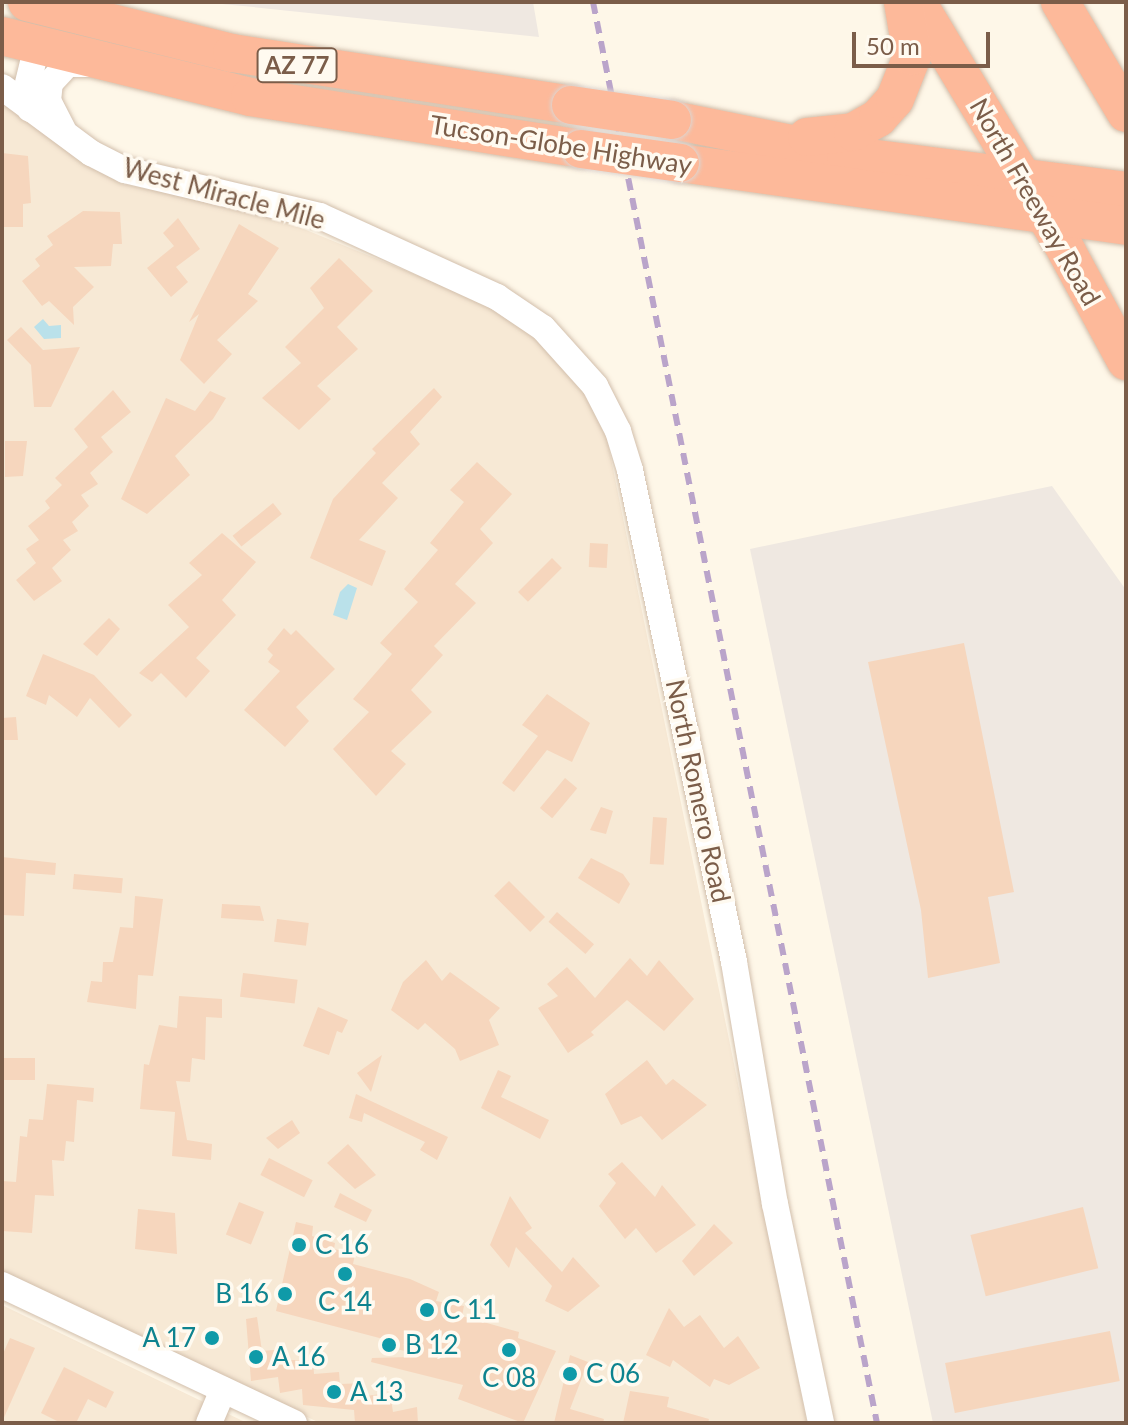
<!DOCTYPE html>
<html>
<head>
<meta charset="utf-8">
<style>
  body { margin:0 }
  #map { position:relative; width:1128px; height:1425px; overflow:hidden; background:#fef7e8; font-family:Lato,sans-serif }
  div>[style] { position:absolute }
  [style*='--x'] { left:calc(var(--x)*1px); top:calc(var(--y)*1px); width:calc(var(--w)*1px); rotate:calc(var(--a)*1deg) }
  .residential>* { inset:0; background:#f7e9d5 }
  .industrial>* { inset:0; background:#efe8e1 }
  .water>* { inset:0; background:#bae1ea }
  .building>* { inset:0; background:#f6d6bd; transform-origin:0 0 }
  .roads { filter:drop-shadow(0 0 2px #d2bfac) drop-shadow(0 0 2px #d2bfac) }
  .minor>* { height:26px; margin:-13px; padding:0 13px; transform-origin:13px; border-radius:13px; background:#fff }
  .highway>* { height:38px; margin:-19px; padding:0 19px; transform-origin:19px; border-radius:19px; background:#fdb99a }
  .rail>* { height:6px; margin-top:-3px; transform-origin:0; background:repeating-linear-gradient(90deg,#baa4ca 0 12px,transparent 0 20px) }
  .bridges { filter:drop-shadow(0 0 2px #ddd5d0) drop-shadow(0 0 2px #ddd5d0) }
  .highway-bridge>* { height:38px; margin:-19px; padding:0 19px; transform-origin:19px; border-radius:19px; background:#fdb99a }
  .dots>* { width:22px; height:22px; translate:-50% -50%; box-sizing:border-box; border:4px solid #fffaf0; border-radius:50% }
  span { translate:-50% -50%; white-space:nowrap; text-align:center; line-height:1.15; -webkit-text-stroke:7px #fffaf0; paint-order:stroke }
  .shield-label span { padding:2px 6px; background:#fffaf0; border:2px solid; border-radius:6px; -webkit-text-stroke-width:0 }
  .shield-label { font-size:24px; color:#7b5d49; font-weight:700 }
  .street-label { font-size:26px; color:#7b5d49 }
  .culture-label { font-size:26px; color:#0d838f }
  .left { translate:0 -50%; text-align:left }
  .right { translate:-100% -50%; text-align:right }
  .frame { position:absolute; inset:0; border:4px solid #7b5d49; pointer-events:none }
  .scale { position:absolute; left:852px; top:32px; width:138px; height:36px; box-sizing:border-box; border:4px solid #7b5d49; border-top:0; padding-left:10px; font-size:24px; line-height:28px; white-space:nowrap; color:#7b5d49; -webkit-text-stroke:6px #fffaf0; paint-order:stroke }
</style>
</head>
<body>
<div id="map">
  <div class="residential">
    <div style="clip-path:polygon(2px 97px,75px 158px,122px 184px,262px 212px,475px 299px,523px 328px,560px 359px,585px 396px,607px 439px,807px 1423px,320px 1423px,2px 1274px)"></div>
    <div style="clip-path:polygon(2px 1305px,247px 1423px,2px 1423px)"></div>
  </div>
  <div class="industrial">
    <div style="clip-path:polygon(201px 2px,533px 2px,539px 37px,243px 6px)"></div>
    <div style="clip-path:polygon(1052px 486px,1126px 590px,1126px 1423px,933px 1423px,750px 549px)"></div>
  </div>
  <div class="water">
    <div style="clip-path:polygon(43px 319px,49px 326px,61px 325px,61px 338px,44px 339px,34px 327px)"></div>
    <div style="clip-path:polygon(348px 584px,357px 588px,347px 620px,333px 615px,340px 592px)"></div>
  </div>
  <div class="building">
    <div style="clip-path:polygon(2px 153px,28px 156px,31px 203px,23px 204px,23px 227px,2px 227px)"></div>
    <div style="clip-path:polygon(83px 211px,120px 212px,122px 244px,113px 244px,111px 266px,74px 267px,94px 287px,73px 307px,74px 325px,49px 301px,42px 306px,22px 281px,40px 266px,35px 259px,53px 245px,47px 236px)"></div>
    <div style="clip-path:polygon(178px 218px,200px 249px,176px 267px,188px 282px,171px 297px,147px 268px,174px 246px,163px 233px)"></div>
    <div style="clip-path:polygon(239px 224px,279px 248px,248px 294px,258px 301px,217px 340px,232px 354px,204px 384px,180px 360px,199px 314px,189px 322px)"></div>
    <div style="clip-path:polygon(339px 258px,373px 291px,337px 327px,358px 349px,317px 386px,331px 399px,299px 430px,262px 398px,301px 363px,285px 347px,324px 308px,310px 288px)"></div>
    <div style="clip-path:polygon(21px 327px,43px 350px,80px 347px,51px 407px,34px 407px,31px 365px,7px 340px)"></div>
    <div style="clip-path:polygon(434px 388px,442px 397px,410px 432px,420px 444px,382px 483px,398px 498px,359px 540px,386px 551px,372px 586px,310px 558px,333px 499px,376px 453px,372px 449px)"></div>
    <div style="clip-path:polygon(113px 390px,131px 412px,101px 437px,113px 452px,90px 473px,98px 484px,81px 495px,89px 506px,72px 522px,78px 531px,63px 540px,71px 550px,52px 568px,62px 581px,34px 601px,16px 580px,36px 563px,26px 549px,39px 540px,28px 526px,50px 508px,45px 501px,62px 485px,55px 478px,88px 447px,74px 429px)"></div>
    <div style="clip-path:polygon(210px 391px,226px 398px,213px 419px,175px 456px,190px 475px,147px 514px,121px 499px,166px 398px,195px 411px)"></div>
    <div style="clip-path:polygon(5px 441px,27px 441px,23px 476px,5px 477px)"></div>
    <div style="clip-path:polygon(477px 462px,512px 494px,480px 529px,493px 543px,455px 584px,476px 603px,434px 646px,443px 655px,411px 690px,432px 712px,391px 751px,406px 764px,376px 796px,333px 749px,369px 712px,353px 699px,392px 654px,380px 643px,418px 602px,404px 589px,438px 550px,430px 543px,464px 502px,450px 490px)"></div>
    <div style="left:273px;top:503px;width:14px;height:52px;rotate:51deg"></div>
    <div style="clip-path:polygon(222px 533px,256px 562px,222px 600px,236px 615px,196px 658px,210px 671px,186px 698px,161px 673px,152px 682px,139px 673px,189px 627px,168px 605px,202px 575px,189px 563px)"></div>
    <div style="left:590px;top:543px;width:18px;height:24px;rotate:3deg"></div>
    <div style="left:552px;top:558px;width:14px;height:48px;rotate:45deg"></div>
    <div style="clip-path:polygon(109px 618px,120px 629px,97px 656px,83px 644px)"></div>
    <div style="clip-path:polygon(284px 628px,291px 635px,296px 630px,335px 669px,296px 707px,309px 721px,285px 747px,244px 710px,280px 671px,268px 662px,273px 655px,267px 649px)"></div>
    <div style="clip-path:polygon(964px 643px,1014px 892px,988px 897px,1000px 963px,928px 978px,921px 910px,868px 662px)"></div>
    <div style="clip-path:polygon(43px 654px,94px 675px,132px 715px,119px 728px,90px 698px,77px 717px,49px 695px,46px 705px,26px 696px)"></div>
    <div style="clip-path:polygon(547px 694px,590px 723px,572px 762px,547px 750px,514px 792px,502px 783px,538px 736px,522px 725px)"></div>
    <div style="clip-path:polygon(16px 717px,18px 740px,2px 740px,2px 718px)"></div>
    <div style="left:565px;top:778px;width:16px;height:39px;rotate:40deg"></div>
    <div style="clip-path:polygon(601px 807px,613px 811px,606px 834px,590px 830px)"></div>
    <div style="left:653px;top:817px;width:14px;height:47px;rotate:4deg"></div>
    <div style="clip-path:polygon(2px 857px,56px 863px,55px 875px,26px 873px,24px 916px,2px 915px)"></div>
    <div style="clip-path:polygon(591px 858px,623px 874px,630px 884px,619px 904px,578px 878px)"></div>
    <div style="left:74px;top:874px;width:49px;height:15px;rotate:5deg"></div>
    <div style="left:509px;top:881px;width:51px;height:21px;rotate:45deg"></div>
    <div style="clip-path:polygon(135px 896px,163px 899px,153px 976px,138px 975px,136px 1009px,87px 1002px,91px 981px,102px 982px,103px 962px,113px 962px,120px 927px,133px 928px)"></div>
    <div style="clip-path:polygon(222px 904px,260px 906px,264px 921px,221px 918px)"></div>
    <div style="left:557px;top:912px;width:49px;height:13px;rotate:41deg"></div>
    <div style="left:277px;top:919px;width:32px;height:23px;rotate:7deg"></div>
    <div style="clip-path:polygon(630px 958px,647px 976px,659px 960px,694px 999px,664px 1031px,627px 1000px,591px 1032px,594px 1035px,568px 1053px,538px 1008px,558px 996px,547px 984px,567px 967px,595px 998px)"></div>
    <div style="clip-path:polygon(426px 960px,442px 981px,450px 972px,500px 1008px,489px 1020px,499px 1045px,460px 1061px,455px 1049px,425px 1023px,418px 1030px,391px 1010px,403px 982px)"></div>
    <div style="left:243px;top:973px;width:55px;height:24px;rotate:7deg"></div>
    <div style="clip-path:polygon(179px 996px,222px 999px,222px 1018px,206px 1017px,205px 1060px,192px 1058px,190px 1082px,176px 1081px,187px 1140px,212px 1144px,211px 1160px,172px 1156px,175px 1112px,140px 1109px,144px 1064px,149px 1065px,159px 1025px,177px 1028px)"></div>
    <div style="clip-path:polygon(318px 1007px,348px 1020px,342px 1033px,337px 1031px,329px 1055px,303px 1046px)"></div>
    <div style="clip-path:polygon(382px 1055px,371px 1092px,357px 1073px)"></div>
    <div style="left:2px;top:1058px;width:33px;height:22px"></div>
    <div style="clip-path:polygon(647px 1060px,666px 1085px,673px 1079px,707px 1105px,662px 1140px,641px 1116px,621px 1125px,605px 1094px)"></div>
    <div style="clip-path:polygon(498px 1070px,511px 1076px,501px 1097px,549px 1120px,540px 1139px,481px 1108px)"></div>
    <div style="clip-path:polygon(47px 1084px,94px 1088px,93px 1102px,77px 1100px,74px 1142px,66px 1141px,64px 1161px,52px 1160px,54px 1196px,35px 1195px,32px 1233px,2px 1231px,2px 1181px,16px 1182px,20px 1136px,27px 1137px,29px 1119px,43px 1120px)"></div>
    <div style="clip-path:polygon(356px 1094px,448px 1137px,437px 1160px,420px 1150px,425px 1142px,364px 1113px,362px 1122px,349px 1118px)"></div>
    <div style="clip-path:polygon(292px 1120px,300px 1133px,278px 1149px,266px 1138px)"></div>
    <div style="clip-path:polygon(348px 1144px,376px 1175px,355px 1189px,327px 1163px)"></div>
    <div style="left:269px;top:1158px;width:49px;height:19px;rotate:27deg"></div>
    <div style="clip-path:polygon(622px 1162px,655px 1197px,662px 1185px,696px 1225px,656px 1253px,636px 1228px,625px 1239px,599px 1206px,616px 1183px,608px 1174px)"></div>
    <div style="clip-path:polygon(340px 1193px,372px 1210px,366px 1222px,334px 1207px)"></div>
    <div style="clip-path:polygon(510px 1196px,532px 1228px,525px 1233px,562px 1272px,573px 1257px,600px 1286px,568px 1312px,545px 1301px,552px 1286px,516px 1247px,509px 1268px,490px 1245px)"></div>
    <div style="left:239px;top:1202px;width:27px;height:35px;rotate:22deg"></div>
    <div style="left:1083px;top:1207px;width:63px;height:116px;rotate:76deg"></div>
    <div style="clip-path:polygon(138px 1209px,175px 1213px,177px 1254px,135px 1249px)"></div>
    <div style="clip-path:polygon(296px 1222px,313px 1226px,312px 1236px,335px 1243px,334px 1249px,355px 1254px,353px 1264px,410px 1279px,439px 1292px,436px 1301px,464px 1306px,462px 1316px,519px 1332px,518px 1338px,556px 1351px,523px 1423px,458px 1399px,463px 1385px,371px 1362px,372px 1358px,409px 1357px,410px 1352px,391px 1348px,391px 1341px,276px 1311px)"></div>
    <div style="clip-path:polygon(714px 1224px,733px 1243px,694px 1276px,682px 1261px)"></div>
    <div style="clip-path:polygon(669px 1308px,684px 1327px,700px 1315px,724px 1348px,738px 1336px,760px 1368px,729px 1385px,714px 1379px,710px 1387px,673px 1360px,670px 1367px,646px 1355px)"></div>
    <div style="clip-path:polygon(257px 1317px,262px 1351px,285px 1349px,286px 1360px,313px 1360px,314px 1374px,339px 1372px,340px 1384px,364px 1383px,365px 1396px,390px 1393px,393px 1412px,417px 1407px,418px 1423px,355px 1423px,354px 1410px,303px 1405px,302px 1389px,280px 1393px,278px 1377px,251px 1381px,246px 1319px)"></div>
    <div style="left:1110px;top:1331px;width:51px;height:168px;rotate:79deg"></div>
    <div style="clip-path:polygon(10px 1338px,35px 1348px,2px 1422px,2px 1356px)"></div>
    <div style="clip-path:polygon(570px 1355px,588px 1362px,570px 1409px,604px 1419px,603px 1423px,554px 1423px)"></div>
    <div style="clip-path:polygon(64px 1367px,114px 1392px,106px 1408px,88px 1399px,76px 1423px,61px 1423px,41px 1413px)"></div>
    <div style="clip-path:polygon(630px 1391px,669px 1397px,667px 1407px,709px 1419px,708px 1423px,623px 1423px)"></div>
  </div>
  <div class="roads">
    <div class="minor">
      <div style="--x:2;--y:87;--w:111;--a:36.6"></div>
      <div style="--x:91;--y:153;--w:38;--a:27"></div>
      <div style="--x:125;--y:170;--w:200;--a:13.3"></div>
      <div style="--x:320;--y:216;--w:195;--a:24.6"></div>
      <div style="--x:497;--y:297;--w:55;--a:34"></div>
      <div style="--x:543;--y:328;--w:78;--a:48.1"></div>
      <div style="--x:595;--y:386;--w:51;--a:62.9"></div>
      <div style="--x:618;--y:431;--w:41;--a:72.9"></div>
      <div style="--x:630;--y:470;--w:503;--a:78.06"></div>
      <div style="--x:734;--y:962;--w:245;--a:80.4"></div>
      <div style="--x:775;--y:1204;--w:224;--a:78.1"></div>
      <div style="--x:30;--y:109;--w:18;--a:-103"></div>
      <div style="--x:26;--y:91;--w:46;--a:-76.3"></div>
      <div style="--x:63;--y:130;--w:33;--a:-117"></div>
      <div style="--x:48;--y:101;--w:18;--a:-84"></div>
      <div style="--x:50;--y:83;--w:26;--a:-47"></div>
      <div style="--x:68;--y:64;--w:23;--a:0"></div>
      <div style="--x:2;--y:1285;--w:323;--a:25.3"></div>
      <div style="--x:209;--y:1423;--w:36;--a:-67"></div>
    </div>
    <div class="highway">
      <div style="--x:27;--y:2;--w:211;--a:14"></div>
      <div style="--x:232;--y:53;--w:343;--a:8.7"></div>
      <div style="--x:917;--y:2;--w:292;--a:59"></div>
      <div style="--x:1067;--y:252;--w:124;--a:61.6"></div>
      <div style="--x:1060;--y:2;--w:129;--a:59.3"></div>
      <div style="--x:2;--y:36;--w:255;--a:13.8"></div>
      <div style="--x:250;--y:97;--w:335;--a:8.9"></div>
      <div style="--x:672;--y:120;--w:177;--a:11.4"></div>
      <div style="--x:846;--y:155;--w:282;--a:7.3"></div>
      <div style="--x:807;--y:137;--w:46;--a:-6.2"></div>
      <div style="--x:853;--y:132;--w:29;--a:-29"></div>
      <div style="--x:878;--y:118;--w:25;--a:-48"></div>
      <div style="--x:895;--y:99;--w:46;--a:-68.4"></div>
      <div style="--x:912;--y:56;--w:55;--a:-99.5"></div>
      <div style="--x:680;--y:163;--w:450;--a:8"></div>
    </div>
  </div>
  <div class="rail">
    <div style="--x:593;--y:2;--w:1449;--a:78.7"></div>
  </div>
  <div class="bridges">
    <div class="highway-bridge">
      <div style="--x:571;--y:105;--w:102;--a:8.4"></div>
      <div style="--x:581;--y:149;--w:100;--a:8"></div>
    </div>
  </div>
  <div class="dots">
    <div style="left:299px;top:1245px;background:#0f9aa8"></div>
    <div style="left:345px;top:1274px;background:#0f9aa8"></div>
    <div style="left:285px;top:1294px;background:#0f9aa8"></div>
    <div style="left:427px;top:1310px;background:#0f9aa8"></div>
    <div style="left:212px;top:1338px;background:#0f9aa8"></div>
    <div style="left:389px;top:1345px;background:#0f9aa8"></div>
    <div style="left:509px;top:1350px;background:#0f9aa8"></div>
    <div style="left:256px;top:1357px;background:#0f9aa8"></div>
    <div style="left:570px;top:1374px;background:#0f9aa8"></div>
    <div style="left:334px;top:1392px;background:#0f9aa8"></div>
  </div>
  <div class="shield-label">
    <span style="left:297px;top:65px">AZ 77</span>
  </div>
  <div class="street-label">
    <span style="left:561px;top:145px;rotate:9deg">Tucson-Globe Highway</span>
    <span style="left:224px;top:194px;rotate:15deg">West Miracle Mile</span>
    <span style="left:1035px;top:202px;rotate:60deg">North Freeway Road</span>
    <span style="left:698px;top:791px;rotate:78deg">North Romero Road</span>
  </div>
  <div class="culture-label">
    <span class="left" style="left:315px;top:1245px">C 16</span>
    <span class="right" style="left:269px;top:1294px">B 16</span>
    <span style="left:345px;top:1302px">C 14</span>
    <span class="left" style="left:443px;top:1310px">C 11</span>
    <span class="right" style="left:196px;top:1338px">A 17</span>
    <span class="left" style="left:405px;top:1345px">B 12</span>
    <span class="left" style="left:272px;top:1357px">A 16</span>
    <span class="left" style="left:586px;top:1374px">C 06</span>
    <span style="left:509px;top:1378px">C 08</span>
    <span class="left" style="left:350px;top:1392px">A 13</span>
  </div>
  <div class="frame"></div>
  <div class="scale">50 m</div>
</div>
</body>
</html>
